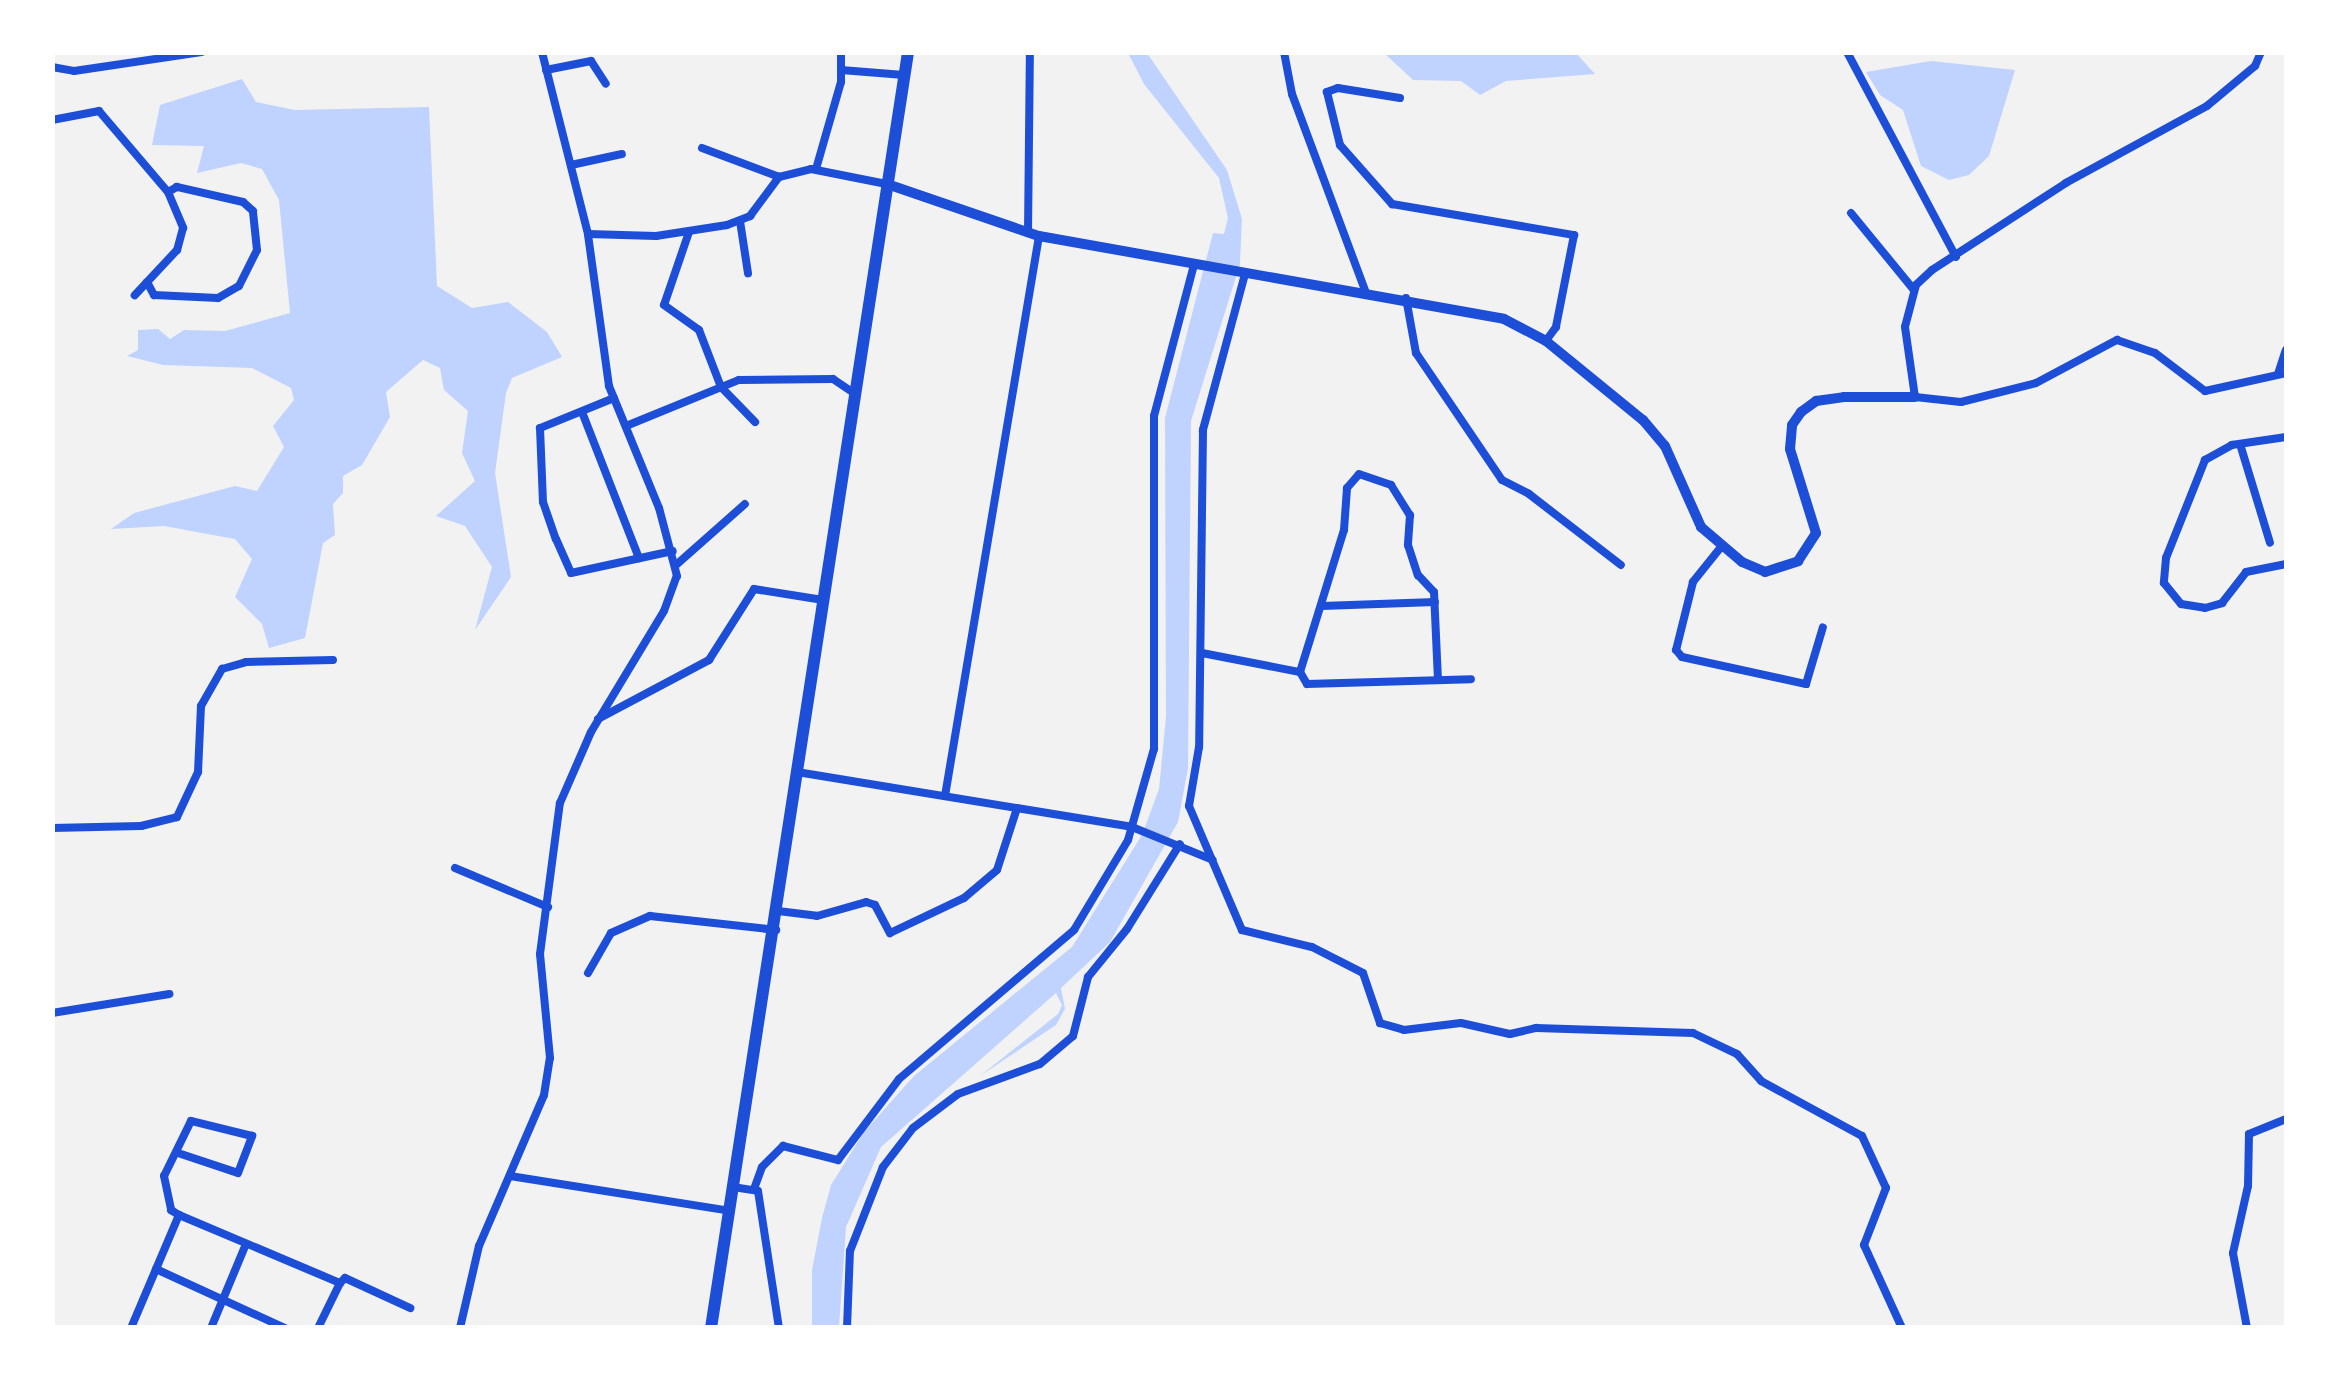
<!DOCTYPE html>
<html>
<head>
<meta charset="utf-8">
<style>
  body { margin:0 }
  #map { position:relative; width:2339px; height:1380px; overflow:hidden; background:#f2f2f2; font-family:"Times New Roman",serif }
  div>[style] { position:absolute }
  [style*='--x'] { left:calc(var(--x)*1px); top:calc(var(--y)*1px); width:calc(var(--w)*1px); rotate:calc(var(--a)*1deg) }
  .water>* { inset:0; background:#bfd3fe }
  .minor>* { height:8px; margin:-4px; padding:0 4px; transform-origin:4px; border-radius:4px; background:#1d4ed8 }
  .tertiary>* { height:10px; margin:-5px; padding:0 5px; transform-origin:5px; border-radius:5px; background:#1d4ed8 }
  .primary>* { height:12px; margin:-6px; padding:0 6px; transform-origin:6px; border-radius:6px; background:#1d4ed8 }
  span { translate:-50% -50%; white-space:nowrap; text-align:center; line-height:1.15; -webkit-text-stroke:10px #fff; paint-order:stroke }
  .frame { position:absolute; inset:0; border:55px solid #fff; pointer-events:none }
</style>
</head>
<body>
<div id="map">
  <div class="water">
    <div style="clip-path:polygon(1128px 53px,1147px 53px,1227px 170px,1242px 219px,1240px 264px,1191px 421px,1188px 768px,1178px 822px,1110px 942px,1061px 988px,1065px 1009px,1056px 1025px,980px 1076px,1058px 1014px,1062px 1005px,1056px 993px,881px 1147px,846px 1227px,839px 1327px,812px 1328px,812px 1270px,822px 1218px,831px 1185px,864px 1132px,914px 1076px,1072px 947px,1142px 835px,1159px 789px,1166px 717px,1165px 418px,1213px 233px,1224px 234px,1228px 218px,1219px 178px,1144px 84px)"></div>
    <div style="clip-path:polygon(1384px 53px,1576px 53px,1595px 74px,1506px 81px,1480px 95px,1461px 81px,1413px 80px)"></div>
    <div style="clip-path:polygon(1931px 61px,2015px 70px,1989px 156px,1969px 175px,1949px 180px,1921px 166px,1903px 110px,1880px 95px,1866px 72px)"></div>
    <div style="clip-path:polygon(242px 79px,256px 102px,295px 110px,429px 107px,437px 286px,472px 308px,508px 302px,547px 332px,562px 357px,512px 378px,506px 393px,495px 473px,511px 577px,475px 630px,492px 567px,465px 526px,436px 516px,475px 481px,462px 453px,468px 411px,444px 390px,440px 368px,423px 360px,386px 392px,390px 417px,362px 465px,343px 476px,343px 493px,333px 504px,335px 535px,323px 543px,305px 638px,269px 648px,262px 624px,235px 597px,252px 559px,235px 539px,164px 526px,111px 529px,134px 513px,235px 486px,257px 491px,284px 447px,273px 426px,294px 400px,291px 388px,252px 368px,163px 365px,127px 356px,138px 350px,138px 330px,158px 329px,170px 339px,184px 330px,225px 331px,290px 313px,279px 200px,262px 169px,241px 163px,197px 173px,204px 146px,152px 145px,160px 105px)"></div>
  </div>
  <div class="minor">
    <div style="--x:1284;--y:52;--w:43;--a:79.2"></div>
    <div style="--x:1292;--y:94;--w:212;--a:69.6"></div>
    <div style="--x:1847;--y:52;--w:232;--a:62"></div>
    <div style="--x:2261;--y:52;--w:15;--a:113"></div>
    <div style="--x:2255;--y:66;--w:62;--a:140.2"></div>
    <div style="--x:2207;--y:106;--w:161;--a:151.4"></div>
    <div style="--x:2066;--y:183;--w:160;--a:147"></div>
    <div style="--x:1932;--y:270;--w:22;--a:137"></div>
    <div style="--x:1916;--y:285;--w:43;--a:104.7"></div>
    <div style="--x:1905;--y:327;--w:71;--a:81.9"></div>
    <div style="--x:1915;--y:397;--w:46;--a:6.2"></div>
    <div style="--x:1961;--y:402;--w:77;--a:-14.2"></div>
    <div style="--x:2036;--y:383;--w:92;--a:-28"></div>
    <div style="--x:2117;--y:340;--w:40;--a:18.9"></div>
    <div style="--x:2155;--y:353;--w:63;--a:37.2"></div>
    <div style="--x:2205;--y:391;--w:83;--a:-12.5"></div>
    <div style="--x:52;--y:67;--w:22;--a:10"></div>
    <div style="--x:74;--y:71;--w:129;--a:-8.4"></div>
    <div style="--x:546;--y:70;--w:46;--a:-11.3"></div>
    <div style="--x:591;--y:61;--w:27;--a:57"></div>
    <div style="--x:841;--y:70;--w:63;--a:4.5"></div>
    <div style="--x:1400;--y:98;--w:63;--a:-170.8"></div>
    <div style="--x:1338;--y:88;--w:12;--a:160"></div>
    <div style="--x:1327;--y:92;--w:55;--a:76.2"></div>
    <div style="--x:1340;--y:145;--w:79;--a:48.6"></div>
    <div style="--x:1392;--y:204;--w:185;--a:9.7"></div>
    <div style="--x:1574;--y:235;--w:94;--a:101.1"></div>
    <div style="--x:1556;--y:327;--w:17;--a:126"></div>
    <div style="--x:52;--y:120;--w:48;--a:-10.8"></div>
    <div style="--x:99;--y:111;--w:106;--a:49.6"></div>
    <div style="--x:168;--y:192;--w:39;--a:67"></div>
    <div style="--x:183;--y:228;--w:23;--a:105"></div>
    <div style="--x:177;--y:250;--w:62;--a:133"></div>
    <div style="--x:702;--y:148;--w:82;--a:20.6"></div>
    <div style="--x:571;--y:165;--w:52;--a:-12.2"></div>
    <div style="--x:816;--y:169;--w:91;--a:-74"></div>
    <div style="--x:841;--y:82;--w:30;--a:-90"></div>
    <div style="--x:1851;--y:213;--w:99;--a:50.7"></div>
    <div style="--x:740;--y:221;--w:53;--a:81.3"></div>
    <div style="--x:689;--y:232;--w:77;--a:108.9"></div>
    <div style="--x:664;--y:305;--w:43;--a:35.5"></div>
    <div style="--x:699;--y:330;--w:61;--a:68.9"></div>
    <div style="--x:721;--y:387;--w:49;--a:45.8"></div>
    <div style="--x:1028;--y:233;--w:181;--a:-89.4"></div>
    <div style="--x:588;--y:234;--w:68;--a:1.7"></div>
    <div style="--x:656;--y:236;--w:72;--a:-8.8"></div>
    <div style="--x:727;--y:225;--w:25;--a:-21"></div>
    <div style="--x:750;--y:216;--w:49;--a:-53.4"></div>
    <div style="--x:779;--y:177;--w:33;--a:-14"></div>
    <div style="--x:811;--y:169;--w:77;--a:11.2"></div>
    <div style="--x:1245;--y:274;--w:162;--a:105.1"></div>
    <div style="--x:1203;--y:430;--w:317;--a:90.7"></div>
    <div style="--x:1199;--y:747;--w:60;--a:99.6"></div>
    <div style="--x:1189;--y:806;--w:135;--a:66.9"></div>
    <div style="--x:1242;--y:930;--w:72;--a:13.7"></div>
    <div style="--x:1312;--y:947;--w:57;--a:27"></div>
    <div style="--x:1363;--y:973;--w:53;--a:71.2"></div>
    <div style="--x:1380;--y:1023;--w:25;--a:16"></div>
    <div style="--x:1404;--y:1030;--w:57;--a:-7"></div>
    <div style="--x:1461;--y:1023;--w:50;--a:12.7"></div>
    <div style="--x:1510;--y:1034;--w:27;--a:-13"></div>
    <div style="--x:1536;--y:1028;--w:157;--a:1.8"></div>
    <div style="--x:1693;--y:1033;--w:49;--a:25.5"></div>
    <div style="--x:1737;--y:1054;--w:36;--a:48"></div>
    <div style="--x:1761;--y:1081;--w:115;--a:28.6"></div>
    <div style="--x:1862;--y:1136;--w:57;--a:65.2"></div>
    <div style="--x:1886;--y:1188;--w:61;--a:111.1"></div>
    <div style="--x:1864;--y:1245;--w:91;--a:65.4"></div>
    <div style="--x:147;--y:282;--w:15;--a:62"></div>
    <div style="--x:154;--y:295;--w:64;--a:2.7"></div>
    <div style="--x:218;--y:298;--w:24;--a:-30"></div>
    <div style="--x:239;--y:286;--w:40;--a:-63.4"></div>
    <div style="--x:257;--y:250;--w:39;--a:-96"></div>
    <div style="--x:253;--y:211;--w:13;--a:-138"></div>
    <div style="--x:243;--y:202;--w:68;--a:-167.2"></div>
    <div style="--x:177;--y:187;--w:10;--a:151"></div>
    <div style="--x:1406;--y:298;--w:56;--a:79.7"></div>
    <div style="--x:1416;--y:353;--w:153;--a:55.9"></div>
    <div style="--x:1502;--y:480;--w:30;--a:27"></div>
    <div style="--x:1529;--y:494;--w:116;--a:37.7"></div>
    <div style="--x:2278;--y:374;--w:25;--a:-72"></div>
    <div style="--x:614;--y:398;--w:80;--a:157.9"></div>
    <div style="--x:540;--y:428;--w:74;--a:87.7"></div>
    <div style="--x:543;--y:502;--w:39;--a:71"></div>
    <div style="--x:556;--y:539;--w:37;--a:66"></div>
    <div style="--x:571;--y:573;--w:104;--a:-12.2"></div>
    <div style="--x:582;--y:412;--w:157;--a:68.7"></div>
    <div style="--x:626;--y:426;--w:122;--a:-22.2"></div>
    <div style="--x:739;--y:380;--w:94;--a:-0.6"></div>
    <div style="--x:833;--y:379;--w:25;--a:34"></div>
    <div style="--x:2286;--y:437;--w:55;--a:171.6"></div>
    <div style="--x:2232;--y:445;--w:31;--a:151"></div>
    <div style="--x:2205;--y:460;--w:105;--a:111.7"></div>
    <div style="--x:2166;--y:558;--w:25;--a:95"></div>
    <div style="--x:2164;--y:583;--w:27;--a:51"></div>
    <div style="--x:2181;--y:604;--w:24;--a:9"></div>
    <div style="--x:2205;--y:608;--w:18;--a:-16"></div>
    <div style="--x:2222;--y:603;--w:39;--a:-52"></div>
    <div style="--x:2246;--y:572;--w:41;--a:-11.3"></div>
    <div style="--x:2240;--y:444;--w:103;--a:73.1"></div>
    <div style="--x:1721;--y:547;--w:45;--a:128.7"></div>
    <div style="--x:1693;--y:582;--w:70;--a:104"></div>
    <div style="--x:1676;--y:650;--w:9;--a:49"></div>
    <div style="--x:1682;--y:657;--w:127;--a:12.3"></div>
    <div style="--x:1806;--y:684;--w:59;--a:-73.4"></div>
    <div style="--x:676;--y:565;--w:92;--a:-41.5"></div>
    <div style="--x:1322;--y:606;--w:113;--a:-2"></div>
    <div style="--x:1202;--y:653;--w:100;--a:11"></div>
    <div style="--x:1300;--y:672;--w:149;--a:-72.8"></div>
    <div style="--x:1344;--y:530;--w:42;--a:-85.9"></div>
    <div style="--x:1347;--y:488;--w:18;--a:-49"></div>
    <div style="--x:1359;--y:474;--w:34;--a:19"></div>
    <div style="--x:1391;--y:485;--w:36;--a:58"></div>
    <div style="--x:1410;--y:515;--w:30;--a:94"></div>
    <div style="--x:1408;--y:545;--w:32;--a:72"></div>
    <div style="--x:1418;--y:575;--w:23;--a:47"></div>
    <div style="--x:1434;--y:592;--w:87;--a:87.4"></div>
    <div style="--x:1300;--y:672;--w:14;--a:60"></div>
    <div style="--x:1307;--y:684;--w:164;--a:-1.7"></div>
    <div style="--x:598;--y:719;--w:126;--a:-28"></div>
    <div style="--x:709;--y:660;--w:84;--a:-57.6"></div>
    <div style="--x:754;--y:589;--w:70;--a:9.1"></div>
    <div style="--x:797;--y:772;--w:339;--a:9.3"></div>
    <div style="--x:1132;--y:827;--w:87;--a:22.2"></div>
    <div style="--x:945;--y:796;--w:568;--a:-80.47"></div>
    <div style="--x:52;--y:828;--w:89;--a:-1.3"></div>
    <div style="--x:141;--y:826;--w:37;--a:-14"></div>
    <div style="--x:177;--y:817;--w:50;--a:-65"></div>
    <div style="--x:198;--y:772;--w:66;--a:-87.4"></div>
    <div style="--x:201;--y:706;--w:43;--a:-60.4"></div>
    <div style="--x:222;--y:669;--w:25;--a:-16"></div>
    <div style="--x:246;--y:662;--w:87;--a:-1.3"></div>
    <div style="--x:455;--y:868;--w:101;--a:22.8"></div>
    <div style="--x:778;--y:911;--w:39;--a:7"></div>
    <div style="--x:817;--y:916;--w:51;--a:-15.9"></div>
    <div style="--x:866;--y:902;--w:9;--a:18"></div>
    <div style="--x:875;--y:905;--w:32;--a:62"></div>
    <div style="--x:890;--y:933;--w:82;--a:-25.3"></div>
    <div style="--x:964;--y:898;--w:43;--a:-40.3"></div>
    <div style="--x:997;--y:870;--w:65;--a:-72.1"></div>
    <div style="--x:588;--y:973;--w:46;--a:-60.1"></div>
    <div style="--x:611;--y:933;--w:43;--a:-23.6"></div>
    <div style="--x:650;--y:916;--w:127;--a:6.3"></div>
    <div style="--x:52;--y:1013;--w:119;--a:-9.2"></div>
    <div style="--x:178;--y:1153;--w:63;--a:18.4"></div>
    <div style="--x:238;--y:1173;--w:40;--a:-69"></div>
    <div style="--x:252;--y:1136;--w:63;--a:-166.2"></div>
    <div style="--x:191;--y:1121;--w:61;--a:116.1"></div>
    <div style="--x:164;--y:1176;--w:35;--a:78"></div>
    <div style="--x:171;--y:1210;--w:9;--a:32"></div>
    <div style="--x:510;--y:1176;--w:223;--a:9"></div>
    <div style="--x:733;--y:1187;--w:25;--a:9"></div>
    <div style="--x:758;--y:1191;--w:139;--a:81.3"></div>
    <div style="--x:754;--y:1189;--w:23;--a:-70"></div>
    <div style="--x:762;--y:1167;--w:30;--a:-45"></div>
    <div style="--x:783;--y:1146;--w:57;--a:14.3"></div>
    <div style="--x:838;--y:1160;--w:101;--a:-53"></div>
    <div style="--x:899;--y:1079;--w:230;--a:-40.4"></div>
    <div style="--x:1074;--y:930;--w:105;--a:-59"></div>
    <div style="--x:1128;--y:840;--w:95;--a:-74.1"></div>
    <div style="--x:1154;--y:749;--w:333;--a:-90"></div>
    <div style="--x:1154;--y:416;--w:156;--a:-75.2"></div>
    <div style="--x:156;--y:1269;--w:142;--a:24.6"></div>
    <div style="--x:340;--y:1283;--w:7;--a:-45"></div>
    <div style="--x:345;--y:1278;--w:72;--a:24.8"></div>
    <div style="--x:131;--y:1328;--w:123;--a:-67"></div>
    <div style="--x:179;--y:1215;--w:175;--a:22.9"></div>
    <div style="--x:340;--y:1283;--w:50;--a:116.1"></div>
    <div style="--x:211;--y:1328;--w:91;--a:-67.4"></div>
    <div style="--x:460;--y:1328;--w:84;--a:-77"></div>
    <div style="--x:479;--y:1246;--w:164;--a:-66.7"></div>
    <div style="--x:544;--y:1095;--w:37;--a:-81"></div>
    <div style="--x:550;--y:1058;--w:104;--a:-95.5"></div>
    <div style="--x:540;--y:954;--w:152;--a:-82.5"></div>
    <div style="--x:560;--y:803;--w:77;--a:-66.4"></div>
    <div style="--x:591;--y:732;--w:141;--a:-58.9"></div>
    <div style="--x:664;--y:611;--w:37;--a:-70"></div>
    <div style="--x:677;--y:576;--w:70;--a:-104.8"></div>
    <div style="--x:659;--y:508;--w:132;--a:-112.3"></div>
    <div style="--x:609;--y:386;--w:153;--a:-97.9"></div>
    <div style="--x:588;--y:234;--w:188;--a:-104.2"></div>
    <div style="--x:847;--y:1328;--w:77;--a:-87.8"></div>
    <div style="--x:850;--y:1251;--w:90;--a:-68.6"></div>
    <div style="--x:883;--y:1167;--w:49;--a:-52.4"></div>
    <div style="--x:913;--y:1128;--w:56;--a:-37.1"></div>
    <div style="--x:958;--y:1094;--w:87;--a:-20.1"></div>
    <div style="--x:1040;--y:1064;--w:43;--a:-40.3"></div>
    <div style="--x:1073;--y:1036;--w:61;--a:-75.7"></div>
    <div style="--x:1088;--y:977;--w:62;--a:-50.9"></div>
    <div style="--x:1127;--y:929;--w:100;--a:-58.1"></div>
    <div style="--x:2247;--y:1328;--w:76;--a:-100.6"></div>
    <div style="--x:2233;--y:1253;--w:69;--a:-77.4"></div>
    <div style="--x:2248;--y:1186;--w:52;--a:-88.9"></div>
    <div style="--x:2249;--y:1134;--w:40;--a:-22"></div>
  </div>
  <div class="tertiary">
    <div style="--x:887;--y:184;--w:161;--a:18.9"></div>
    <div style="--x:1039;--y:236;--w:472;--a:10.1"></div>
    <div style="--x:1504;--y:319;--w:47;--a:27.6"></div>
    <div style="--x:1546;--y:341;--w:125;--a:39.2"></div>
    <div style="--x:1643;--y:420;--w:34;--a:50"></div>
    <div style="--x:1665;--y:446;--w:89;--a:66"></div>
    <div style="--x:1701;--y:527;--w:54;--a:40.5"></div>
    <div style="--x:1742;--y:562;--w:25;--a:23"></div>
    <div style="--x:1765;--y:572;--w:35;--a:-18"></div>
    <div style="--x:1798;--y:561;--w:33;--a:-57"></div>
    <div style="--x:1816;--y:533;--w:88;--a:-107.2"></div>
    <div style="--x:1790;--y:449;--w:24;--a:-85"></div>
    <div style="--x:1792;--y:425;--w:16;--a:-55"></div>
    <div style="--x:1801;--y:412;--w:19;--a:-36"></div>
    <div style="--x:1816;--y:401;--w:28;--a:-8"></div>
    <div style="--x:1844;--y:397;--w:71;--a:0"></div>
  </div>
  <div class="primary">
    <div style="--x:711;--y:1328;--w:1291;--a:-81.22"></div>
  </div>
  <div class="frame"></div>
</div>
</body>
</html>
